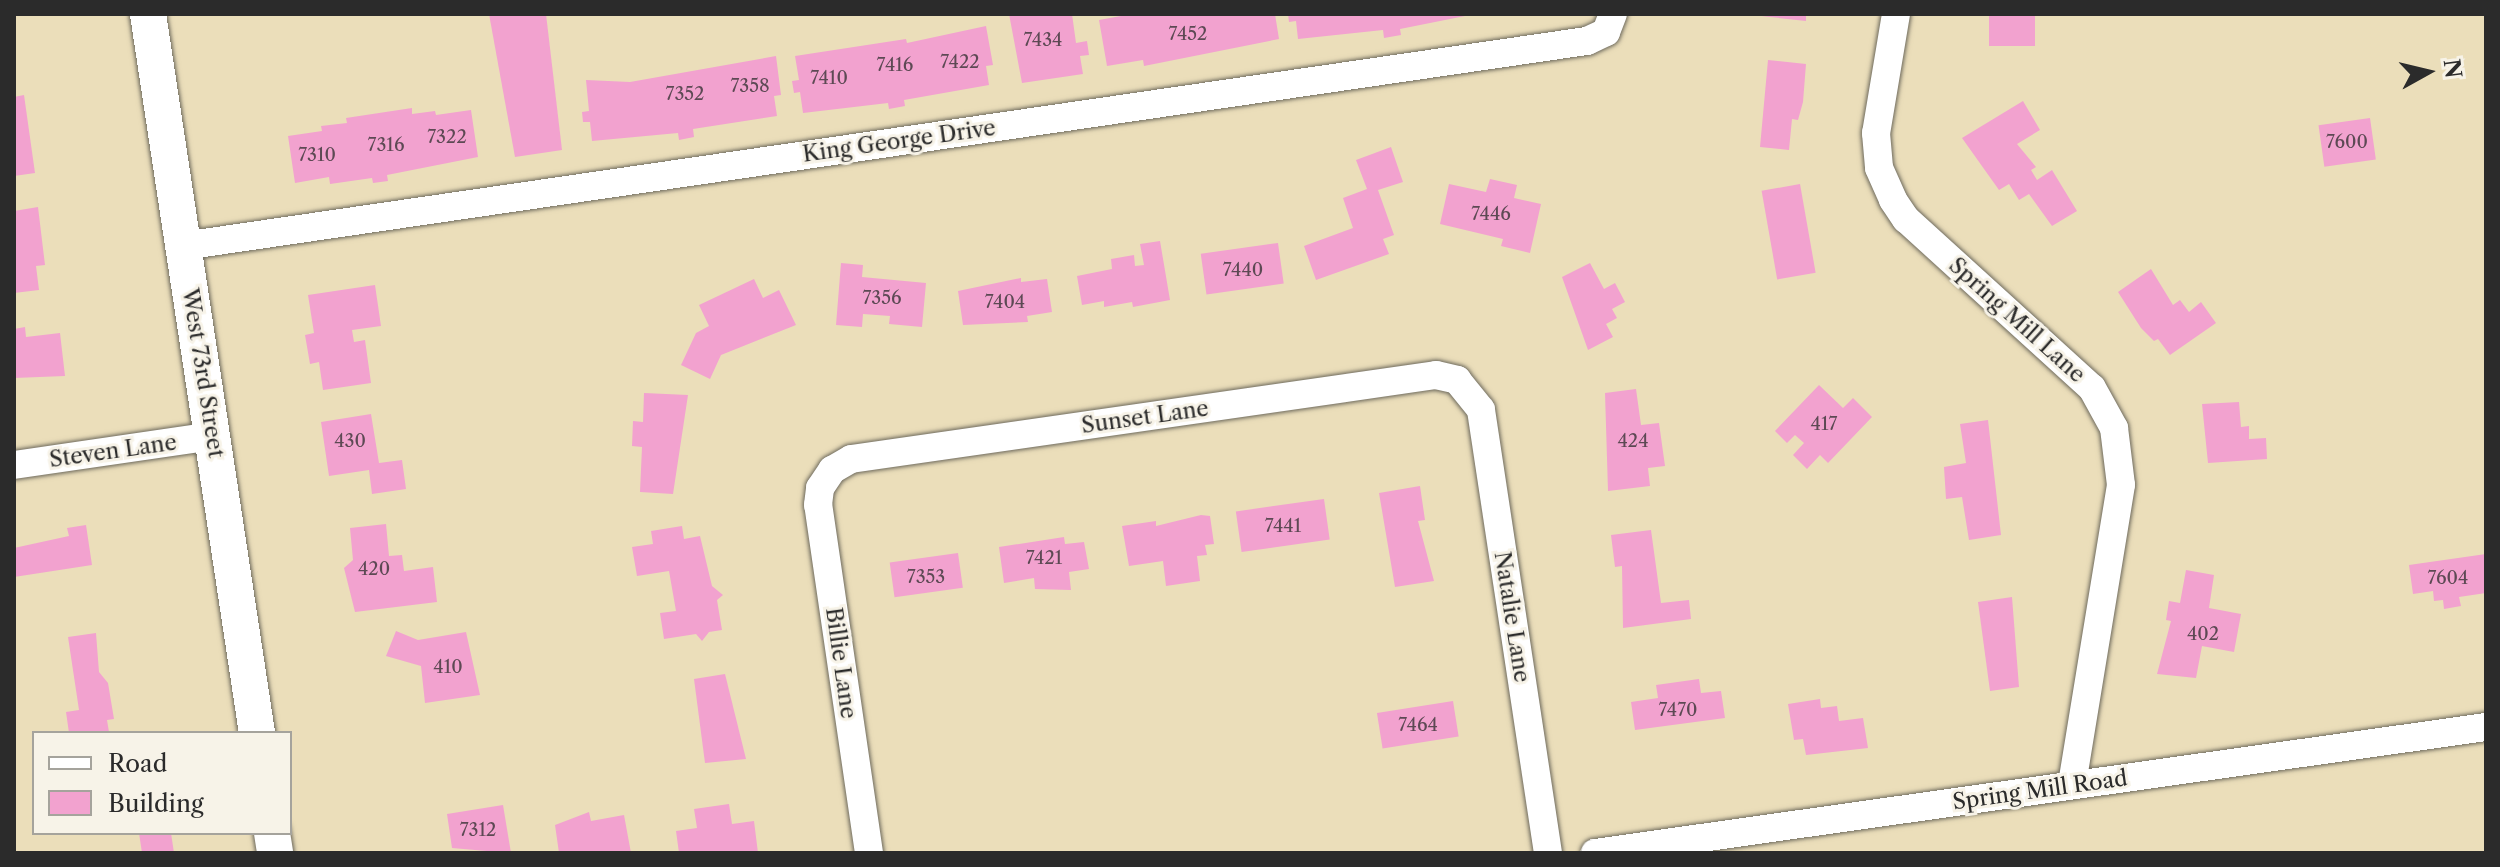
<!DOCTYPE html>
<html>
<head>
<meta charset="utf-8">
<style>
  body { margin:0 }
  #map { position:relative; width:2500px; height:867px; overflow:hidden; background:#ebdeba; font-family:"Libre Caslon Text",serif }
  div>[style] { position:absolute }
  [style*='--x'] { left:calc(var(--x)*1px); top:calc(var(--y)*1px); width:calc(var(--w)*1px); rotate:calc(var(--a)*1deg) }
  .building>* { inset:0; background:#f2a2cf; transform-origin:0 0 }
  .roads { filter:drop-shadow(0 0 2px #6e6a5d) drop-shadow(0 0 2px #6e6a5d) }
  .minor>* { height:28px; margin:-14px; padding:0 14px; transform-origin:14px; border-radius:14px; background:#fff }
  .major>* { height:36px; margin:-18px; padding:0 18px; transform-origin:18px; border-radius:18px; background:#fff }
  span { translate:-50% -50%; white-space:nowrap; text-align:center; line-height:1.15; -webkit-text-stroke:6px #f7f3e8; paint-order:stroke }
  .number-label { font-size:18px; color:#5d4954 }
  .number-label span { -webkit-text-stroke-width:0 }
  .street-label { font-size:22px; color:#2b2b2b }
  .frame { position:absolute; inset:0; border:16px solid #2b2b2b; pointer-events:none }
  .legend { position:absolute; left:32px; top:731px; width:260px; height:104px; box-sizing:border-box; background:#f7f3e8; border:2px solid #a5a39c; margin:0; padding:10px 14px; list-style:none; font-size:24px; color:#2b2b2b }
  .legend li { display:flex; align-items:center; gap:16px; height:40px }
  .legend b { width:40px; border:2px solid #a5a39c }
  .north { position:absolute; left:2388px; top:32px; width:80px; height:80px; -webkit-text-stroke:6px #f7f3e8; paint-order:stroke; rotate:82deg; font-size:22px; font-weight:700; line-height:32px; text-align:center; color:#2b2b2b }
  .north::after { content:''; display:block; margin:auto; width:28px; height:36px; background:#2b2b2b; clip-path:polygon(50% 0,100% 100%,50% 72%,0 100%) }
</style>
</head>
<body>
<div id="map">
  <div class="building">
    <div style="clip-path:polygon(489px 14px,546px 14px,562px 150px,515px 157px)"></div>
    <div style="clip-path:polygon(1009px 14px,1072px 14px,1076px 43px,1087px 41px,1089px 55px,1080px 56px,1083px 74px,1022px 83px)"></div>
    <div style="clip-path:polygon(1132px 14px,1275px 14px,1279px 39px,1144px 66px,1143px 60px,1107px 66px,1099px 20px)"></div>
    <div style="clip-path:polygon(1288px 14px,1465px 14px,1465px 16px,1400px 29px,1401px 35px,1384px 38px,1383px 30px,1298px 39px,1296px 21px,1289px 22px)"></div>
    <div style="clip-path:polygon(1743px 14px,1806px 14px,1806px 21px)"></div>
    <div style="left:1989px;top:14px;width:46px;height:32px"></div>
    <div style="clip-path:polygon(986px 26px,993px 65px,986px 66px,989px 85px,904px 100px,905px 106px,889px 109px,888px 103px,803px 113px,800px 92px,794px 93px,792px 81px,799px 80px,795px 56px,906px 39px,907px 43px)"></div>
    <div style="clip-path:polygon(776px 56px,781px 95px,774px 96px,777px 116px,693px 129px,694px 137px,679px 140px,678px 133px,592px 141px,590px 122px,583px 122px,582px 112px,589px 111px,586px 80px,630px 82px)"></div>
    <div style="clip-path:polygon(1768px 60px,1806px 64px,1803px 102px,1798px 120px,1792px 119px,1789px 150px,1760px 147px)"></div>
    <div style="clip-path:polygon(24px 95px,35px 173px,14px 176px,14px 97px)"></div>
    <div style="clip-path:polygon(2023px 101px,2040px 130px,2017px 144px,2036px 167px,2031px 170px,2037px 180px,2052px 170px,2077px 211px,2052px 226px,2029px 194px,2019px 200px,2009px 184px,1999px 190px,1962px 138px)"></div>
    <div style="clip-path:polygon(412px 108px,412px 114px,435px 111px,436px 115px,471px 110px,478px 157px,387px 175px,388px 181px,373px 183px,372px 178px,330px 184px,329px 177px,295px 183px,288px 136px,322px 131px,321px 126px,347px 123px,346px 118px)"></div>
    <div style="left:2370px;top:118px;width:42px;height:52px;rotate:82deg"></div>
    <div style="clip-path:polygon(1391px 147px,1403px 182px,1378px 190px,1394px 235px,1383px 239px,1389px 254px,1316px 280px,1304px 246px,1353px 228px,1343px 198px,1367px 189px,1356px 160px)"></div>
    <div style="clip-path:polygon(1490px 179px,1517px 185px,1514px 198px,1541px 204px,1530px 253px,1501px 246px,1503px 239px,1440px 224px,1449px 184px,1486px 192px)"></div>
    <div style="left:1800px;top:184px;width:90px;height:39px;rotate:80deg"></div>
    <div style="clip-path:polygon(38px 207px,45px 265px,36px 266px,39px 290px,14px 293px,14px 211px)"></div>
    <div style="clip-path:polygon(1160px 241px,1170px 300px,1133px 307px,1132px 302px,1104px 307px,1104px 301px,1082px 305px,1077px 276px,1112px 269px,1111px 259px,1134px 255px,1135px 266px,1144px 265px,1140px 244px)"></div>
    <div style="left:1278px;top:243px;width:41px;height:78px;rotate:82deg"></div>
    <div style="clip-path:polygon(841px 263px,863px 265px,862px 277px,926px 283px,922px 327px,889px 324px,890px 316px,863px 314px,862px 327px,836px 325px)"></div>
    <div style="clip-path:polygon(1590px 263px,1604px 289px,1615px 283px,1625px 302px,1612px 309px,1617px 318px,1606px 324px,1613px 337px,1588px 350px,1562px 277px)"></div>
    <div style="clip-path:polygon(2151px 269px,2173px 305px,2180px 300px,2189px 312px,2201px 302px,2216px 323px,2170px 355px,2158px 339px,2154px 341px,2141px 328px,2118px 292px)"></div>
    <div style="clip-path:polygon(1021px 278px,1021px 282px,1047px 279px,1052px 312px,1027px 316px,1028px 322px,963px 325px,958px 291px)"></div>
    <div style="clip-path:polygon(754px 279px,763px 298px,779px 290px,796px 325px,721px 355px,710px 379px,681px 365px,696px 333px,709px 326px,699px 305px)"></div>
    <div style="clip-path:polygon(375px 285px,381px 326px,352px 330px,354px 342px,365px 340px,371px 383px,323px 390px,319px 362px,310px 364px,305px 335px,314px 333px,308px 295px)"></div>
    <div style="clip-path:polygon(25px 327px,26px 337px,60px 333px,65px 376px,14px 378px,14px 329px)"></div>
    <div style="clip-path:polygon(1819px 385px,1843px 408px,1853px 398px,1872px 417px,1828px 463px,1820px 455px,1807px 469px,1793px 455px,1804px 443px,1795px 435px,1787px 443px,1775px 431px)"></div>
    <div style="clip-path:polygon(1636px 389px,1641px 425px,1659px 423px,1665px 466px,1648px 468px,1650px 486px,1608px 491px,1605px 393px)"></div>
    <div style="clip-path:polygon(644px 393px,688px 395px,673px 494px,640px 492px,642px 447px,632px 446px,633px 421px,643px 422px)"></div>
    <div style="clip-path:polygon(2239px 402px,2241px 427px,2249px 426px,2249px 439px,2266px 438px,2267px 459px,2208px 463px,2202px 404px)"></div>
    <div style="clip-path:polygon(371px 414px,379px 463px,402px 460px,406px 489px,372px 494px,369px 470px,329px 476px,321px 422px)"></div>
    <div style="clip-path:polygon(1988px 420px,2001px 535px,1969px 540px,1962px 497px,1946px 499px,1944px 467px,1966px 463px,1960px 424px)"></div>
    <div style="clip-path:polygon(1420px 486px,1425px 520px,1418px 521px,1434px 581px,1395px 587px,1379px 493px)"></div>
    <div style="left:1324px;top:499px;width:41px;height:89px;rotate:82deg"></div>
    <div style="clip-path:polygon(1201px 515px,1210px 516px,1214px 544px,1205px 545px,1207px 555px,1197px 556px,1200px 581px,1166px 586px,1163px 561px,1129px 566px,1122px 526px,1156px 521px,1156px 526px)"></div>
    <div style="clip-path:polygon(386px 524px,389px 556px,402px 555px,404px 571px,433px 567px,437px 602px,355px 612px,344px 568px,353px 560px,350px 528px)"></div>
    <div style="clip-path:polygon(86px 525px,92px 565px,14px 577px,14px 548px,69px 536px,67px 528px)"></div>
    <div style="clip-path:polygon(682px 526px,684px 539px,700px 536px,712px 586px,723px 595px,717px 600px,722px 630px,709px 632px,702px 641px,696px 634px,664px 639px,660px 613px,676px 611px,669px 571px,637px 576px,632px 547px,653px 544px,651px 531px)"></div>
    <div style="clip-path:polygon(1651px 530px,1661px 603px,1689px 600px,1691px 619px,1623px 628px,1622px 566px,1615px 567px,1611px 535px)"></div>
    <div style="clip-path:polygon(1064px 537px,1065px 544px,1084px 542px,1089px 569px,1069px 572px,1071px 590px,1035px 589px,1034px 578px,1004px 583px,999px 547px)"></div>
    <div style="left:958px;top:553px;width:35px;height:69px;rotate:82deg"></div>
    <div style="clip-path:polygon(2486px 554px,2486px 593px,2459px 597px,2461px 606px,2444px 609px,2443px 600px,2434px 601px,2433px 591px,2413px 594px,2409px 565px)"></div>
    <div style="clip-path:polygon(2186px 570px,2214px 575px,2209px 608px,2241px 614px,2234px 652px,2202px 646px,2196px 678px,2157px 674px,2171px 621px,2166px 620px,2169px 601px,2180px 603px)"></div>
    <div style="clip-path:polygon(2012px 597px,2019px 687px,1990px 691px,1978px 602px)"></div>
    <div style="clip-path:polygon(396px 631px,418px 640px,466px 632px,480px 695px,425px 703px,421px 666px,386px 656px)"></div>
    <div style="clip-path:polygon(96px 633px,99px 672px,108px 683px,114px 719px,107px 720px,109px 732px,69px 733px,66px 712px,79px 710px,68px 637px)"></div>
    <div style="clip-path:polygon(725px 674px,746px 759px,705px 763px,694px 679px)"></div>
    <div style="clip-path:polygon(1699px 679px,1701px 693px,1721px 691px,1725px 718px,1635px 730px,1631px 702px,1658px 698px,1656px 685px)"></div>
    <div style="clip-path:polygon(1820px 699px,1821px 708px,1837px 706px,1839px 721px,1863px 718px,1868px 748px,1806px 755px,1803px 739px,1794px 740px,1788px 704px)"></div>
    <div style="left:1453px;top:701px;width:36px;height:77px;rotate:81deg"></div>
    <div style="clip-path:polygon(729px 804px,732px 824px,754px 821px,758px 853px,679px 853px,676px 831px,697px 828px,694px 809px)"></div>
    <div style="clip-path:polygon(503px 805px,511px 853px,452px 848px,447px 814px)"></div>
    <div style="clip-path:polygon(589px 812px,591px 821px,624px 815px,631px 853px,559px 853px,555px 825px)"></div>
    <div style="clip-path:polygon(139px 833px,171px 833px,174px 853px,142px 853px)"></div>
  </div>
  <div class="roads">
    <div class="minor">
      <div style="--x:1896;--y:14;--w:121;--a:99.5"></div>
      <div style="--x:1876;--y:133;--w:35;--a:85"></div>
      <div style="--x:1879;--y:168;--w:35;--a:66"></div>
      <div style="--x:1893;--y:200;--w:23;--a:56"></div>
      <div style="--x:1906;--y:219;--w:251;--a:42.3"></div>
      <div style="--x:2092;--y:388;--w:46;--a:61.2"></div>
      <div style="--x:2114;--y:428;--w:57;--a:83"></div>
      <div style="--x:2121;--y:485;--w:304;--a:99.3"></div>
      <div style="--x:183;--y:246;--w:1419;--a:-8.31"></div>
      <div style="--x:1587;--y:41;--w:21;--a:-25"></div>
      <div style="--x:1606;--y:32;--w:19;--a:-69"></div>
      <div style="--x:14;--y:465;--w:200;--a:-8.3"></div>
      <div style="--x:869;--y:853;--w:352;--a:-98.3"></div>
      <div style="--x:818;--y:505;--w:17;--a:-83"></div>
      <div style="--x:820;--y:488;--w:22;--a:-56"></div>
      <div style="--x:832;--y:470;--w:22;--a:-30"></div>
      <div style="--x:851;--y:459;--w:591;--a:-8.17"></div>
      <div style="--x:1436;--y:375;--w:22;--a:13"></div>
      <div style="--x:1457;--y:380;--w:38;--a:51"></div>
      <div style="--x:1481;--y:410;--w:448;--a:81.4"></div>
      <div style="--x:1595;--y:853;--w:900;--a:-8.05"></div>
    </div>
    <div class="major">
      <div style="--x:148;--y:14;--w:727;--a:81.38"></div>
      <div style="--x:272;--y:833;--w:20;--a:81"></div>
    </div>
  </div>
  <div class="number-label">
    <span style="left:1188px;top:34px">7452</span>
    <span style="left:1043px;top:40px">7434</span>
    <span style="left:960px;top:62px">7422</span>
    <span style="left:895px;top:65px">7416</span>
    <span style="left:829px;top:78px">7410</span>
    <span style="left:750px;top:86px">7358</span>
    <span style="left:685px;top:94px">7352</span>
    <span style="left:447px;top:137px">7322</span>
    <span style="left:2347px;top:142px">7600</span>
    <span style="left:386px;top:145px">7316</span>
    <span style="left:317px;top:155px">7310</span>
    <span style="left:1491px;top:214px">7446</span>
    <span style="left:1243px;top:270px">7440</span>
    <span style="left:882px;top:298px">7356</span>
    <span style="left:1005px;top:302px">7404</span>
    <span style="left:1824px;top:424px">417</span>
    <span style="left:350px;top:441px">430</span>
    <span style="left:1633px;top:441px">424</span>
    <span style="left:1283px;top:526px">7441</span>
    <span style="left:1044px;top:558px">7421</span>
    <span style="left:374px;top:569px">420</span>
    <span style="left:926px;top:577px">7353</span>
    <span style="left:2448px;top:578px">7604</span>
    <span style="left:2203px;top:634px">402</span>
    <span style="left:448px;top:667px">410</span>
    <span style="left:1678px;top:710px">7470</span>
    <span style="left:1418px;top:725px">7464</span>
    <span style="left:478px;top:830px">7312</span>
  </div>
  <div class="street-label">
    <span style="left:899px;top:141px;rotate:-8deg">King George Drive</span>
    <span style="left:2017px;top:320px;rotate:42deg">Spring Mill Lane</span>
    <span style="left:203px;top:373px;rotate:81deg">West 73rd Street</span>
    <span style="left:1145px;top:417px;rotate:-8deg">Sunset Lane</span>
    <span style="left:113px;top:451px;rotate:-8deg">Steven Lane</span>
    <span style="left:1512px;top:617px;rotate:81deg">Natalie Lane</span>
    <span style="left:841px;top:663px;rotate:82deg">Billie Lane</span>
    <span style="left:2040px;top:790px;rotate:-8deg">Spring Mill Road</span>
  </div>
  <div class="frame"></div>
  <ul class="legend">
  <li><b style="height:10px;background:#fff"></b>Road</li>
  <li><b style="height:22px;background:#f2a2cf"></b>Building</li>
  </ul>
  <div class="north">N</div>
</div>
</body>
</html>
